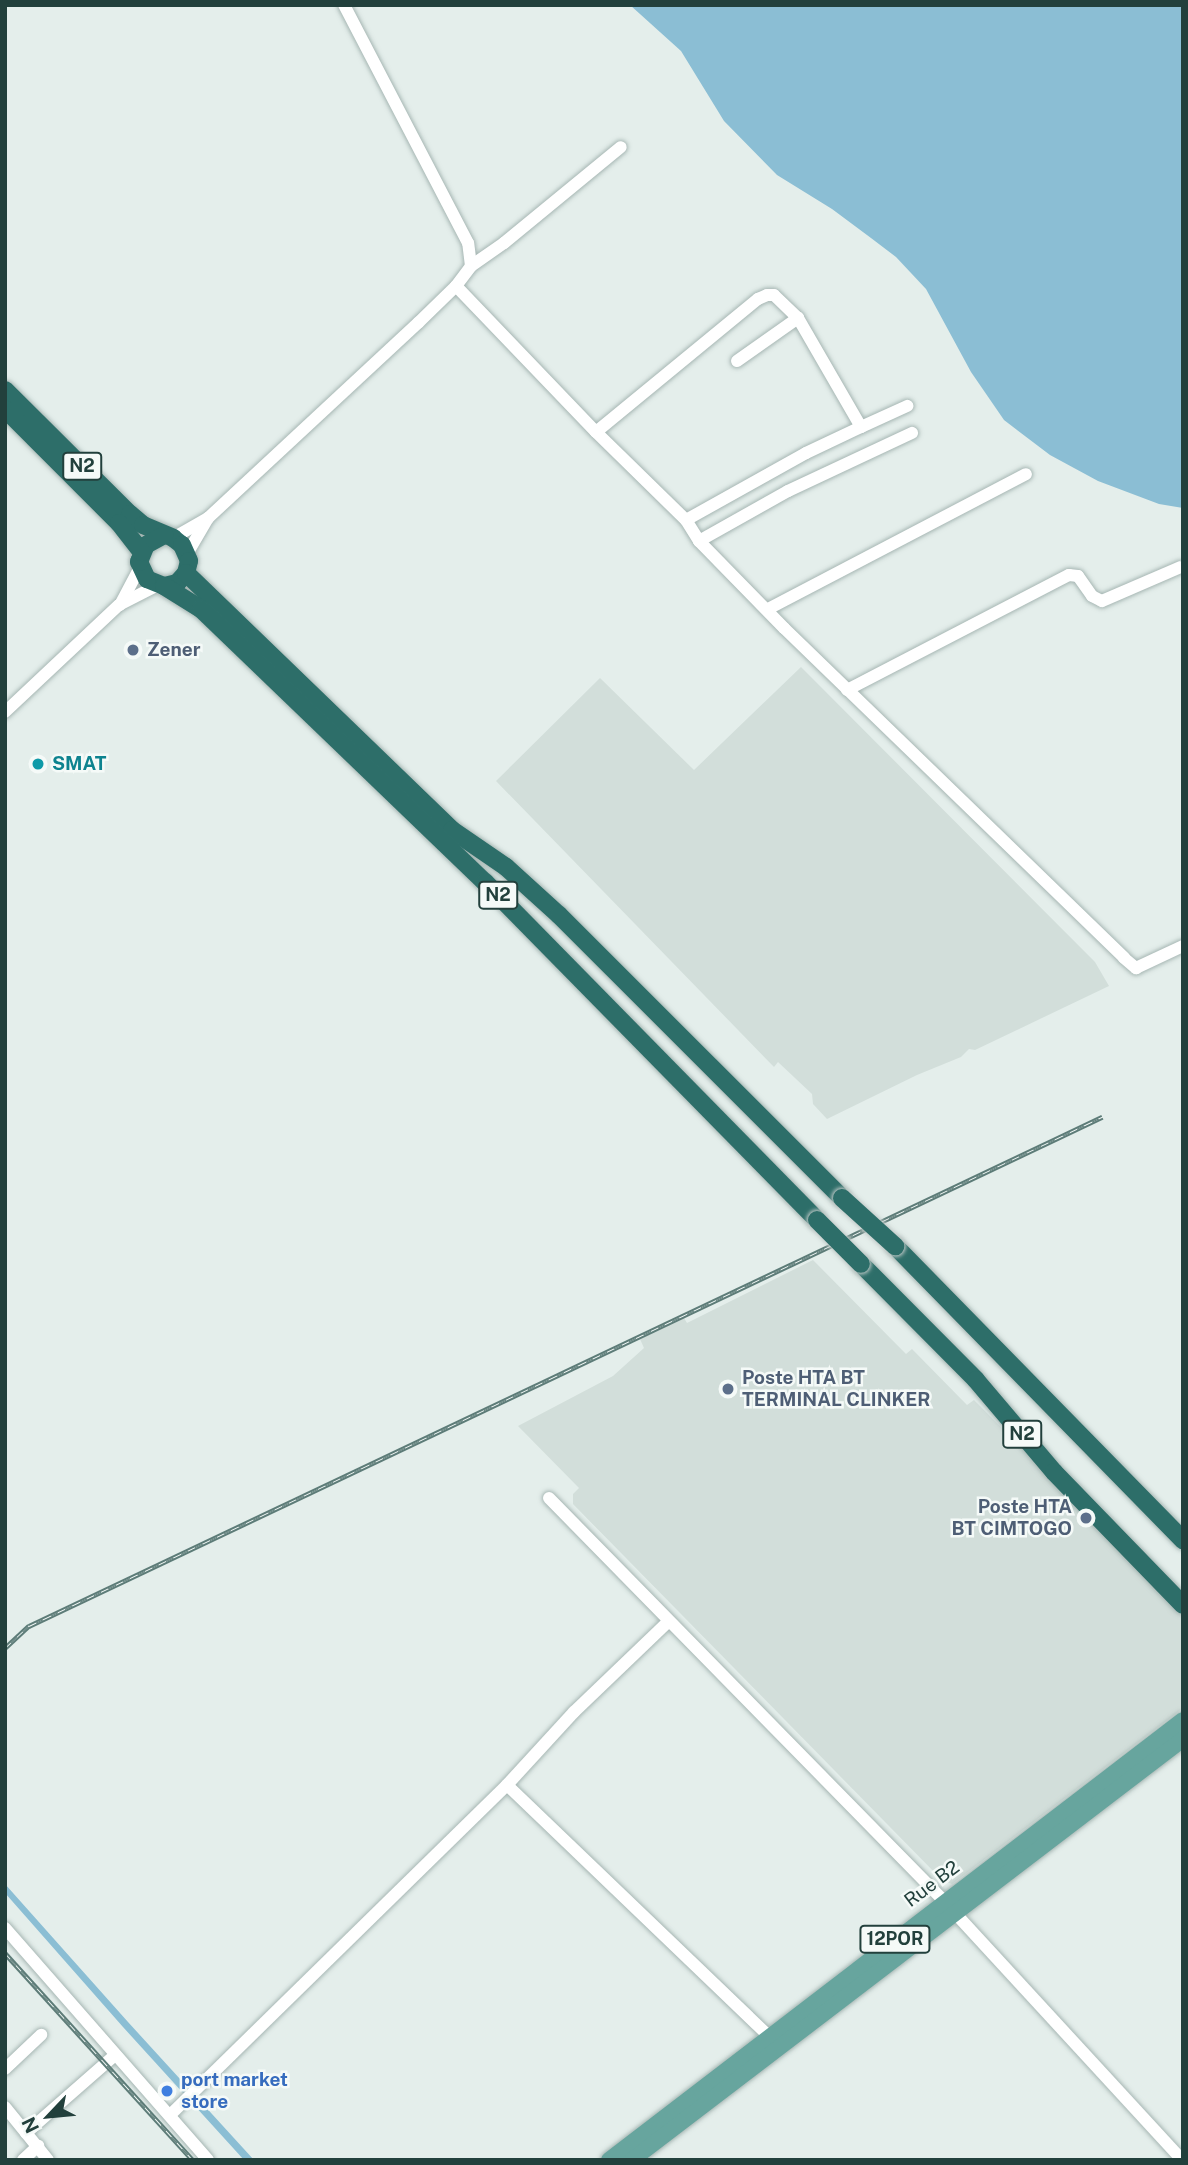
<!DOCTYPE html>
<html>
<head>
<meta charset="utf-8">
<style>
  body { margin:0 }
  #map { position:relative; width:1188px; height:2165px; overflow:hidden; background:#e4eeeb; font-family:"Public Sans",sans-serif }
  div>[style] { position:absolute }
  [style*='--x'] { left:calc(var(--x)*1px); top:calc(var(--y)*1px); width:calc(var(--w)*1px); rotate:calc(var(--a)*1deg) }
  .built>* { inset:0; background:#d2deda }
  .water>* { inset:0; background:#8bbed4 }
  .roads { filter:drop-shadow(0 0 2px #a6b6b3) drop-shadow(0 0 2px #a6b6b3) }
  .minor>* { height:12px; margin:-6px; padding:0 6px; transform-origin:6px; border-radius:6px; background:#fff }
  .major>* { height:16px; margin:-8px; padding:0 8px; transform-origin:8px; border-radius:8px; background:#67a59e }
  .highway>* { height:18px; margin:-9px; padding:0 9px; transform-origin:9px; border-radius:9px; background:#2d6e69 }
  .rail>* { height:5px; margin-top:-2.5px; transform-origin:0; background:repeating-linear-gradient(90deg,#f5faf8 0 8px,#5d7c78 0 16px); box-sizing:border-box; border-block:2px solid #5d7c78 }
  .bridges { filter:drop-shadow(0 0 2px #c1cac8) drop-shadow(0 0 2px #c1cac8) }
  .highway-bridge>* { height:18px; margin:-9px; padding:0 9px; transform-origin:9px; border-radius:9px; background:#2d6e69 }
  .dots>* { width:19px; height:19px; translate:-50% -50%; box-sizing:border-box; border:4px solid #f5faf8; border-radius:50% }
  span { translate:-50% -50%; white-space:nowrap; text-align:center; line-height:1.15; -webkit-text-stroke:5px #f5faf8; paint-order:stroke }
  .shield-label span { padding:2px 5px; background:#f5faf8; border:2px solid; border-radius:5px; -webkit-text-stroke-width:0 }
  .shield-label { font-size:18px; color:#22403c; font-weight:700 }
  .service-label { font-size:19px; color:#4e5e75; font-weight:700 }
  .left { translate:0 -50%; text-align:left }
  .right { translate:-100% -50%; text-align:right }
  .culture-label { font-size:19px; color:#0d838f; font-weight:700 }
  .street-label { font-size:19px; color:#22403c }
  .shop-label { font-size:19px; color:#366cbe; font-weight:700 }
  .frame { position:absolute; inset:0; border:7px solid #22403c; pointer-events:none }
  .north { position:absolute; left:14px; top:2081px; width:70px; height:70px; -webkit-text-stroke:5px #f5faf8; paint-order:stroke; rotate:244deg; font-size:19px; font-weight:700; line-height:28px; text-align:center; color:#22403c }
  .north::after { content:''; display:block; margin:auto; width:24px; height:32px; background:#22403c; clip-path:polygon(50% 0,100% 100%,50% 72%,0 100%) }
</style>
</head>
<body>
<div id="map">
  <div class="built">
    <div style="clip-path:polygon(801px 667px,1095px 962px,1109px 986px,975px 1050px,969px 1049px,961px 1057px,917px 1075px,827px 1119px,813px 1104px,812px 1094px,778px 1062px,774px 1067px,496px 781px,600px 678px,694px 770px)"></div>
    <div style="clip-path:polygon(813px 1260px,906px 1354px,912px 1349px,967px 1405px,974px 1400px,1183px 1610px,1183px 1708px,952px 1884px,943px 1881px,573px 1504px,573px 1494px,579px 1488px,518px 1426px,613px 1376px,644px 1348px,640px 1339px,684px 1318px,687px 1323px)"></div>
  </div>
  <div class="water">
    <div style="clip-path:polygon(630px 5px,1183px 5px,1183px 508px,1159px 504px,1098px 481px,1050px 455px,1004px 420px,971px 372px,926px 289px,896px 257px,871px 238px,832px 209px,777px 175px,724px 121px,681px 51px)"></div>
    <div style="clip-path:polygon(5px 1884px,128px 2022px,254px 2160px,244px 2160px,123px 2027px,5px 1893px)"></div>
  </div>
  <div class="roads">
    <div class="minor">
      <div style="--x:471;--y:266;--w:40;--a:-34.9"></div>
      <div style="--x:504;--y:243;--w:151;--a:-39.4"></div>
      <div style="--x:456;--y:286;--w:202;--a:46.2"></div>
      <div style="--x:596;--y:432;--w:126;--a:44.4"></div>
      <div style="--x:686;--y:520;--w:25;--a:58"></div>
      <div style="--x:699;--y:541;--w:122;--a:45.7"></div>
      <div style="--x:784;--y:628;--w:474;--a:44.1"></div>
      <div style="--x:1124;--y:958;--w:16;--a:40"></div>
      <div style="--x:1136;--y:968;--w:52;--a:-25.1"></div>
      <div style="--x:737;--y:361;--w:75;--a:-35.2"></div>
      <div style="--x:596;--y:432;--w:210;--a:-39.4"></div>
      <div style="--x:758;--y:299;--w:10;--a:-24"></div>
      <div style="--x:767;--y:295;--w:7;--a:0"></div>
      <div style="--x:774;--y:295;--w:33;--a:44"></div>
      <div style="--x:798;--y:318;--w:126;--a:60"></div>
      <div style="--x:861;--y:427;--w:51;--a:-24.5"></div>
      <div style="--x:686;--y:520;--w:137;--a:-29.2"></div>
      <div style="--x:806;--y:453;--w:61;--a:-25.3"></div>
      <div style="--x:173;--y:538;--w:40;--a:-29.7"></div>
      <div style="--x:208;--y:518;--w:287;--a:-42.9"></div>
      <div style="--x:418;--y:323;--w:53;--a:-44.2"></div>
      <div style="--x:456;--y:286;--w:25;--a:-53"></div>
      <div style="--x:471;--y:266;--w:23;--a:-97"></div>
      <div style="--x:468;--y:243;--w:268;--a:-117.5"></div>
      <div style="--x:699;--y:541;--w:102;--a:-29.3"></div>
      <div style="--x:788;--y:491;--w:137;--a:-25.1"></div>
      <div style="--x:187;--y:554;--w:42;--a:-59.7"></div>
      <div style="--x:120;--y:605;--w:43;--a:-62.2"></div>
      <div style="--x:768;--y:609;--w:291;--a:-27.6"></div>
      <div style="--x:847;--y:690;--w:250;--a:-27.4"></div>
      <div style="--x:1069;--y:575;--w:9;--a:6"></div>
      <div style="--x:1078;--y:576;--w:24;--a:55"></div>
      <div style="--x:1092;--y:596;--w:11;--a:27"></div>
      <div style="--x:1102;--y:601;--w:86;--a:-23.3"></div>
      <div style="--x:5;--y:712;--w:156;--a:-43.2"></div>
      <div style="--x:119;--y:605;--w:44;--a:-27.1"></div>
      <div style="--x:549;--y:1498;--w:564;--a:45.57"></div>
      <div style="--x:944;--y:1901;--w:352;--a:47.4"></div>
      <div style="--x:507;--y:1785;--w:363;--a:43.8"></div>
      <div style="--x:5;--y:1928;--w:308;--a:48.8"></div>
      <div style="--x:5;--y:2069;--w:50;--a:-43.4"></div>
      <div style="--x:5;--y:2107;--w:68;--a:50.9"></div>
      <div style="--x:170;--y:2115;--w:472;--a:-44.4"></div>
      <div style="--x:507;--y:1785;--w:99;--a:-47.5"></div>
      <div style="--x:574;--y:1712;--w:130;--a:-43.8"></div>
      <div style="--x:26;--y:2133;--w:118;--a:-41.2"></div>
      <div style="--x:23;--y:2160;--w:21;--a:-43"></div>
    </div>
    <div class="major">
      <div style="--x:609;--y:2160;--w:723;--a:-37.47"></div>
      <div style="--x:632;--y:2160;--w:693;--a:-37.38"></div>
    </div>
    <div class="highway">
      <div style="--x:5;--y:390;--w:176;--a:44.8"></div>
      <div style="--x:130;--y:514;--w:17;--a:40"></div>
      <div style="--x:143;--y:525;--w:33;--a:23"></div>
      <div style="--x:173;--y:538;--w:11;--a:38"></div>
      <div style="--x:182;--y:545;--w:17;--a:66"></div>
      <div style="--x:189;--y:561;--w:12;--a:104"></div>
      <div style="--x:186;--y:573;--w:13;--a:132"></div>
      <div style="--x:177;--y:583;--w:13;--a:167"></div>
      <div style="--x:164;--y:586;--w:18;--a:-158"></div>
      <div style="--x:147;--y:579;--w:19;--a:-115"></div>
      <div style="--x:139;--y:562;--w:18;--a:-68"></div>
      <div style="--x:146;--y:545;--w:21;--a:-29"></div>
      <div style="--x:5;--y:409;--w:161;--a:45"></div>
      <div style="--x:119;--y:523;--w:37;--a:52"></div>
      <div style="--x:186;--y:573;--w:370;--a:44"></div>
      <div style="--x:452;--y:830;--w:65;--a:34.4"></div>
      <div style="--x:506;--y:867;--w:72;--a:42.2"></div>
      <div style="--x:559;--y:915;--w:400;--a:45"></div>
      <div style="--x:164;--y:586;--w:44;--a:31.9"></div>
      <div style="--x:201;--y:609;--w:394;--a:43.9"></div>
      <div style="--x:485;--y:882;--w:474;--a:45.5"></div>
      <div style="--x:895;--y:1246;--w:412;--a:45.6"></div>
      <div style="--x:861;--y:1264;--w:163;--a:45.2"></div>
      <div style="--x:976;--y:1380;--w:121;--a:49.7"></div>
      <div style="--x:1054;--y:1472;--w:185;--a:45.9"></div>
    </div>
  </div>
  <div class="rail">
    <div style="--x:5;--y:1648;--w:33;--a:-43"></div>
    <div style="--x:29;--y:1626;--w:1188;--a:-25.38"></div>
    <div style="--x:5;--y:1953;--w:280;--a:47.8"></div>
  </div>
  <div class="bridges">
    <div class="highway-bridge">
      <div style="--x:842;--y:1198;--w:72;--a:42.2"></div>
      <div style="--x:817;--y:1220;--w:62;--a:45"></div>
    </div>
  </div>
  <div class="dots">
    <div style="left:133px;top:650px;background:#5c6f8a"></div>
    <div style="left:38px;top:764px;background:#0f9aa8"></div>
    <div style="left:728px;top:1389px;background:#5c6f8a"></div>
    <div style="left:1086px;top:1518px;background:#5c6f8a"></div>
    <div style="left:167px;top:2091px;background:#3f7fe0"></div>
  </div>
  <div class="shield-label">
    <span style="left:82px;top:466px">N2</span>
    <span style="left:498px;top:895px">N2</span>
    <span style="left:1022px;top:1434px">N2</span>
    <span style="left:895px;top:1939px">12POR</span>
  </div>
  <div class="service-label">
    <span class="left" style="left:147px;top:650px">Zener</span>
    <span class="left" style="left:742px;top:1389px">Poste HTA BT<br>TERMINAL CLINKER</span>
    <span class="right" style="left:1072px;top:1518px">Poste HTA<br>BT CIMTOGO</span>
  </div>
  <div class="culture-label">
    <span class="left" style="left:52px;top:764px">SMAT</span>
  </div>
  <div class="street-label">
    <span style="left:932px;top:1884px;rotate:-37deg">Rue B2</span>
  </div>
  <div class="shop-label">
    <span class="left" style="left:181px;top:2091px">port market<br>store</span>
  </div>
  <div class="frame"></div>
  <div class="north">N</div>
</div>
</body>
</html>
